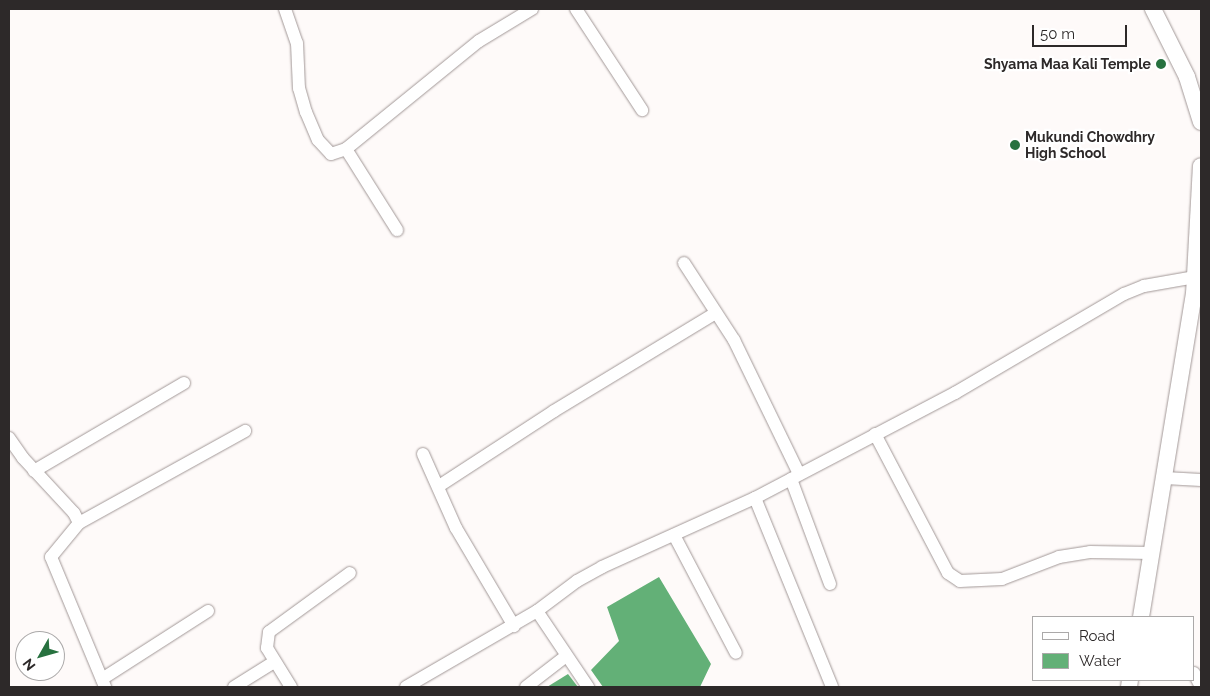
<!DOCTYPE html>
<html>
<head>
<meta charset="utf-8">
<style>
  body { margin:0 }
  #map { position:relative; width:1210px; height:696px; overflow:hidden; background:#fefaf9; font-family:Raleway,sans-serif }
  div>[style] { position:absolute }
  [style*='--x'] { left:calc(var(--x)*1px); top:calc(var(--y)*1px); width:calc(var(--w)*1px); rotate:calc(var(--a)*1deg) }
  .water>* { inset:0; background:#63b077 }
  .roads { filter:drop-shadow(0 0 1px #a29897) drop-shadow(0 0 1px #a29897) }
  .minor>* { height:12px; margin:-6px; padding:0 6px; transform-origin:6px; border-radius:6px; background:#fff }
  .major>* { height:16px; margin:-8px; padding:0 8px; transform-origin:8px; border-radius:8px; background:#fff }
  .dots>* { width:14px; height:14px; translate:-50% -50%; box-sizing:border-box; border:2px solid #fff; border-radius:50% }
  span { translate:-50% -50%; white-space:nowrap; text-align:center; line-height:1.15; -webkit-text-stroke:4.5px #fff; paint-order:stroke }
  .poi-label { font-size:14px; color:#2d2929; font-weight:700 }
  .right { translate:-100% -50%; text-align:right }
  .left { translate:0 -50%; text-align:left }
  .frame { position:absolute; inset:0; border:10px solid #2d2929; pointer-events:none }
  .legend { position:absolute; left:1032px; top:616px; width:162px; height:65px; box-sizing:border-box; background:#fff; border:1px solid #aba9a9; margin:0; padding:6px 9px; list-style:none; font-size:15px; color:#2d2929 }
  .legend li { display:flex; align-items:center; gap:10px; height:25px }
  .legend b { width:25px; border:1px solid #aba9a9 }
  .north { position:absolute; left:15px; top:631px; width:50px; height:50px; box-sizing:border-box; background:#fff; border:1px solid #aba9a9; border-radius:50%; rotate:232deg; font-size:14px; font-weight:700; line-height:20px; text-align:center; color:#2d2929 }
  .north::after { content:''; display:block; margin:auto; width:18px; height:22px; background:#27713f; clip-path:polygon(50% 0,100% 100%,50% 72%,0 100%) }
  .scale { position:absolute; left:1032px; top:25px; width:95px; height:22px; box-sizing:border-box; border:2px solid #2d2929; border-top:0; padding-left:6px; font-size:15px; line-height:18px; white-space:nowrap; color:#2d2929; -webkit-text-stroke:4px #fff; paint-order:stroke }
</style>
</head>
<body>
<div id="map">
  <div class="water">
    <div style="clip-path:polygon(659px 577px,711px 664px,700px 687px,603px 687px,591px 670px,619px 641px,607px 607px)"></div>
    <div style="clip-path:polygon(568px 674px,578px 687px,547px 687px)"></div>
  </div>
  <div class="roads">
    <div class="minor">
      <div style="--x:285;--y:9;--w:36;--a:71"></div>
      <div style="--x:297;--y:43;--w:45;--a:87.5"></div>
      <div style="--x:299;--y:88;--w:25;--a:74"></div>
      <div style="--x:306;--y:112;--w:30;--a:67"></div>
      <div style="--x:318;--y:140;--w:19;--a:47"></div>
      <div style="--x:331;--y:154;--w:16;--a:-18"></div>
      <div style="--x:346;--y:149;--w:171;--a:-39.1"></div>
      <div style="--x:479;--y:41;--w:62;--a:-31.1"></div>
      <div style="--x:576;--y:9;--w:121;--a:56.8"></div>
      <div style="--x:346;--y:149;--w:96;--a:57.8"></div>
      <div style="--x:684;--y:263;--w:92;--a:57"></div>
      <div style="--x:734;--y:340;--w:149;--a:64.1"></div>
      <div style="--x:875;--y:434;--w:157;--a:62.3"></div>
      <div style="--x:948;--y:573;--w:14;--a:34"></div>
      <div style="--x:960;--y:581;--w:42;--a:-2.7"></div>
      <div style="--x:1002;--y:579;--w:61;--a:-21.1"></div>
      <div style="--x:1059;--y:557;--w:31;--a:-9"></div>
      <div style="--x:1090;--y:552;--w:62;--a:0.9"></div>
      <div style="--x:9;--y:438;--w:24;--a:55"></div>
      <div style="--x:23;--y:458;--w:75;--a:47.2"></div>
      <div style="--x:74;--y:513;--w:11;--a:63"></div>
      <div style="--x:79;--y:523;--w:44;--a:129.5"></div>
      <div style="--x:51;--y:557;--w:141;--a:67.4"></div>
      <div style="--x:423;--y:454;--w:81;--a:66"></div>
      <div style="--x:456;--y:528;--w:114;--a:59.4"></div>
      <div style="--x:34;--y:471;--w:174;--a:-30.4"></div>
      <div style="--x:1165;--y:478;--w:36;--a:3"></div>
      <div style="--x:791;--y:479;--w:112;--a:69.6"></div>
      <div style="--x:439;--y:486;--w:137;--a:-33.1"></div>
      <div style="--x:554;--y:411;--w:189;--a:-31.2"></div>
      <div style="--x:755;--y:498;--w:204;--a:67.8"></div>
      <div style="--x:79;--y:523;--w:190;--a:-29"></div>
      <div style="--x:674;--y:535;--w:133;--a:62.3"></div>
      <div style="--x:537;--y:611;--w:92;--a:56.1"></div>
      <div style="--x:1194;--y:673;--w:16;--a:63"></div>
      <div style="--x:102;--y:679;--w:126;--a:-32.7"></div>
      <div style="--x:234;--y:687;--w:47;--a:-32"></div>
      <div style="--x:291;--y:687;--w:46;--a:-121.6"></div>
      <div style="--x:267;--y:648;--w:16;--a:-83"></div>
      <div style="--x:269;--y:632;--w:100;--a:-36.1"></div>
      <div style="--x:406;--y:687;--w:151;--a:-30.1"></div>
      <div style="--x:537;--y:611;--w:50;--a:-36.9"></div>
      <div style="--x:577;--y:581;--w:29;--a:-29"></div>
      <div style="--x:602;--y:567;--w:168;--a:-24.3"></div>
      <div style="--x:755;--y:498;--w:226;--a:-27.7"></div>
      <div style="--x:955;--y:393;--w:196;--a:-30.4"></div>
      <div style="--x:1124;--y:294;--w:22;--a:-22"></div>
      <div style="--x:1144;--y:286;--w:52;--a:-10"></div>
      <div style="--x:526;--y:687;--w:49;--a:-37.6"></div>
    </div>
    <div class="major">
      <div style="--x:1153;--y:9;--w:76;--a:63.4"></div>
      <div style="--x:1187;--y:77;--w:47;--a:72.7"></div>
      <div style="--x:1141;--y:617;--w:327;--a:-80.7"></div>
      <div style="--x:1194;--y:294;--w:128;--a:-86.9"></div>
      <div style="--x:1129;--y:687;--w:7;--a:-82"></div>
    </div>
  </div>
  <div class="dots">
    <div style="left:1161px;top:64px;background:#27713f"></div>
    <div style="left:1015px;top:145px;background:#27713f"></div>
  </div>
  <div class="poi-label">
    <span class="right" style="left:1151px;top:64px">Shyama Maa Kali Temple</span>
    <span class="left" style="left:1025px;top:145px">Mukundi Chowdhry<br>High School</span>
  </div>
  <div class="frame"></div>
  <ul class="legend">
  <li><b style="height:6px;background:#fff"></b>Road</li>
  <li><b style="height:14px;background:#63b077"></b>Water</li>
  </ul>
  <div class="north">N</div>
  <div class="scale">50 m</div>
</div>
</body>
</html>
